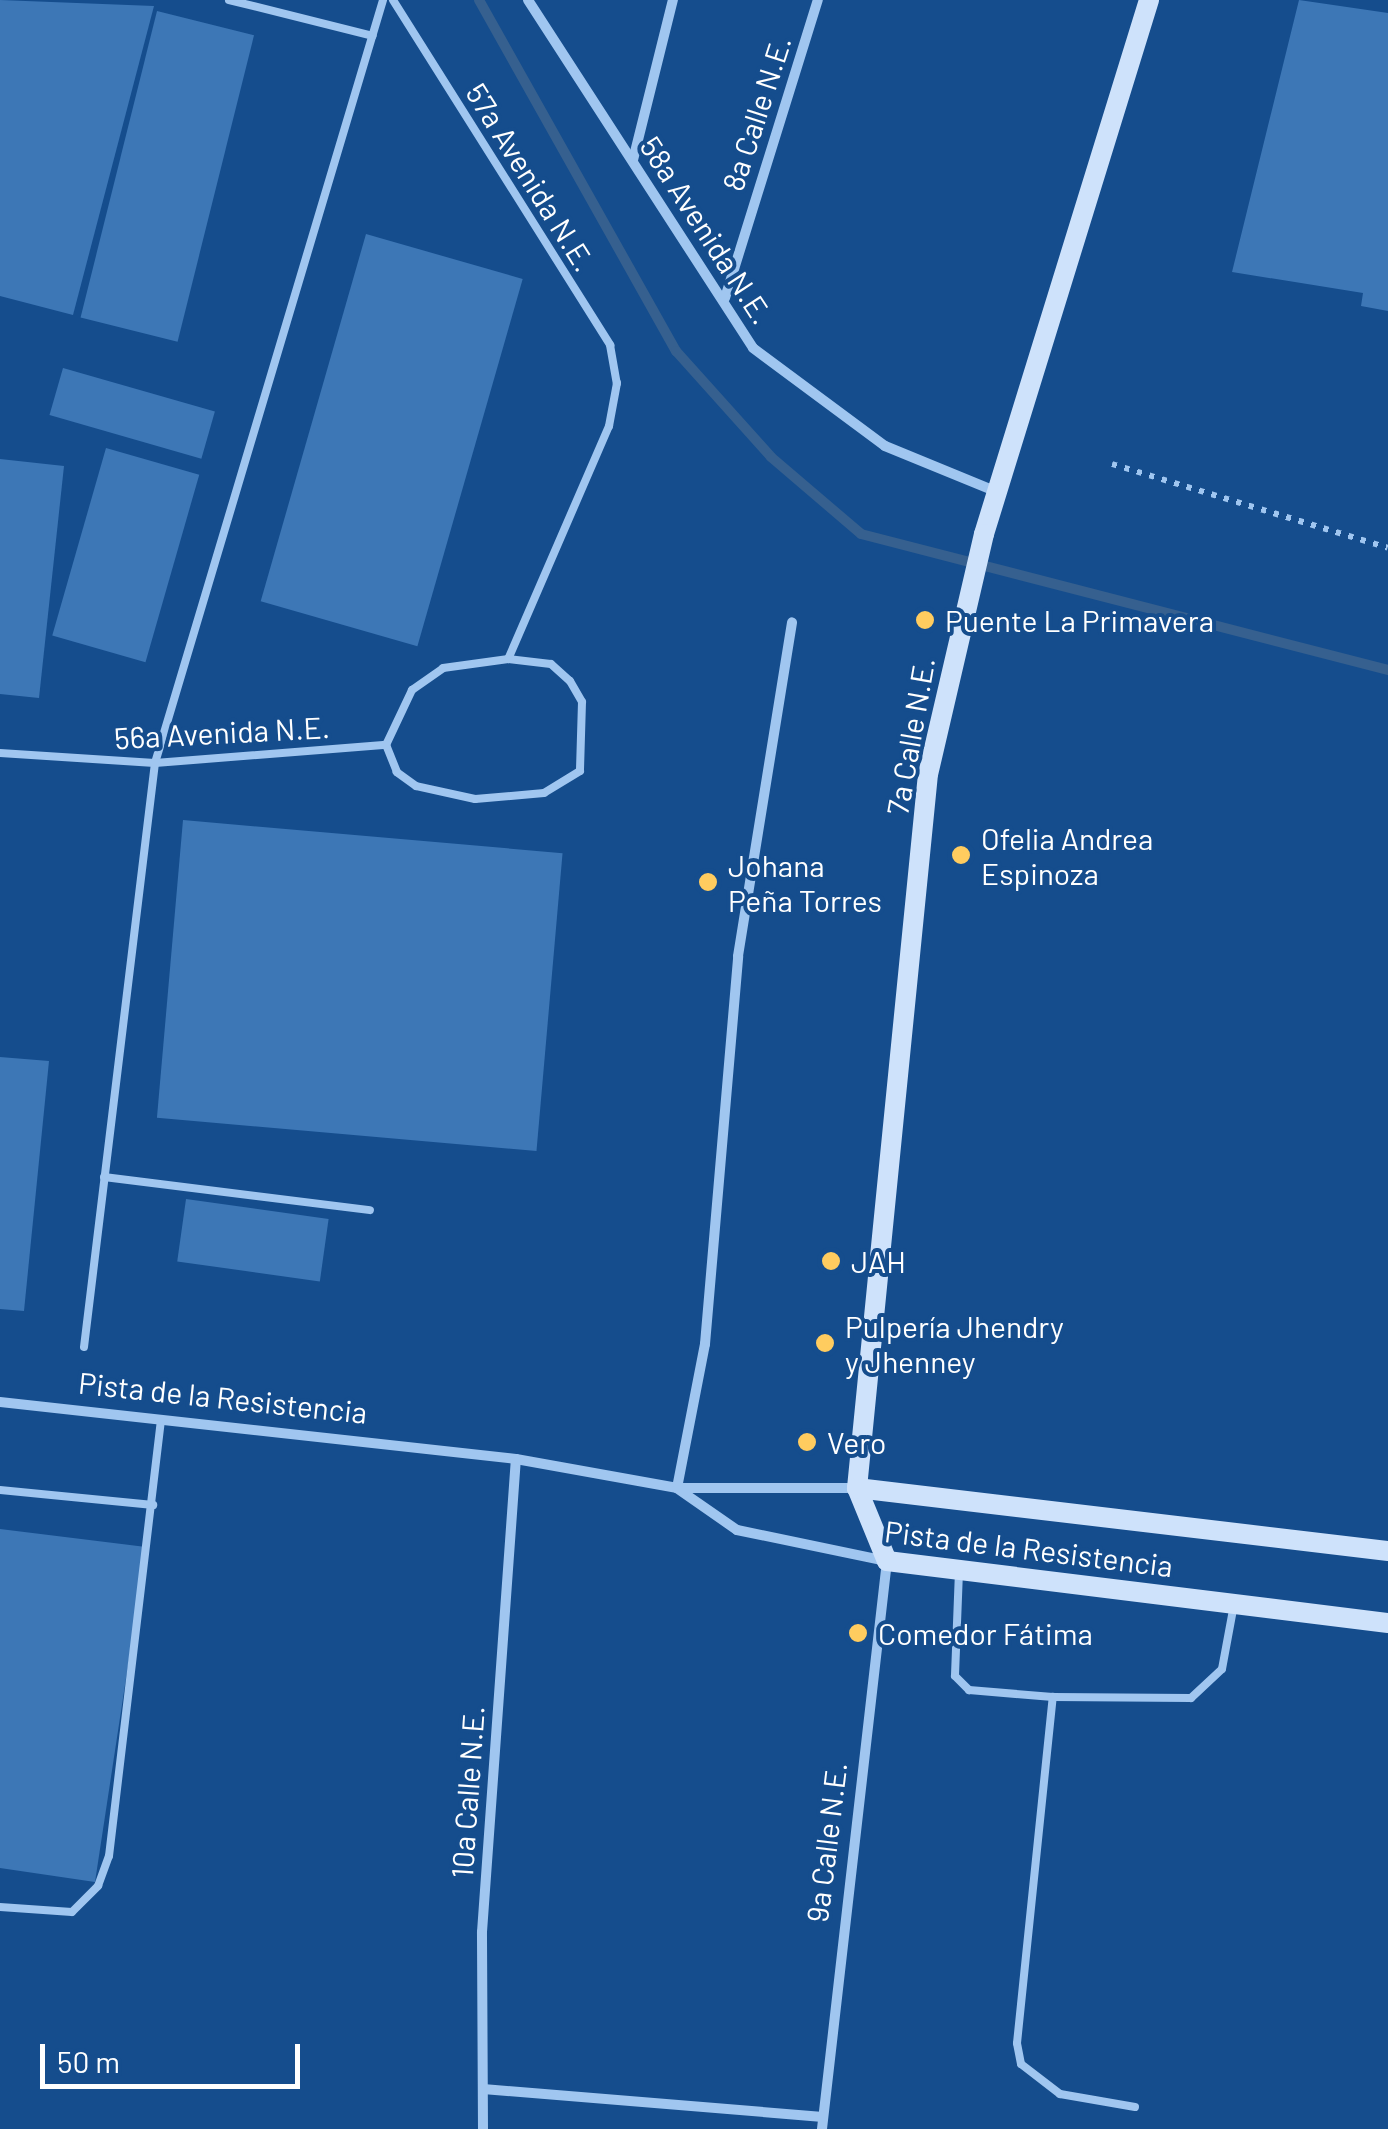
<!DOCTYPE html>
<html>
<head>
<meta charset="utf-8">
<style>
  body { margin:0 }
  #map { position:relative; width:1388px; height:2129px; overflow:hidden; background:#154d8d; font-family:Barlow,sans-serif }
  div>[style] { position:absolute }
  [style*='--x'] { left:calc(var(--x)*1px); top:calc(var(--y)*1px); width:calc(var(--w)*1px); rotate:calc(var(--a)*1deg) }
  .stream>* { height:10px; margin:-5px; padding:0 5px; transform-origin:5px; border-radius:5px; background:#36608f }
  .building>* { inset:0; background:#3d77b6; transform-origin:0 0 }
  .path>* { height:6px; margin-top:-3px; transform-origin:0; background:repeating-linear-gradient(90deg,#a0c6f0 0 5px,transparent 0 13px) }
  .lane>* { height:8px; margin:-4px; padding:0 4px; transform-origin:4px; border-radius:4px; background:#a0c6f0 }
  .street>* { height:10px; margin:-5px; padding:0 5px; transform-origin:5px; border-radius:5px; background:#a0c6f0 }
  .secondary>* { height:20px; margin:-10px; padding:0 10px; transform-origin:10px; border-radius:10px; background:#cee2fb }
  .dots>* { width:28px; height:28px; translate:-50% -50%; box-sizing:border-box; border:5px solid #154d8d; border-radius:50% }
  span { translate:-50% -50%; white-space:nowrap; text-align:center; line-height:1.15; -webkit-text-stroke:8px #154d8d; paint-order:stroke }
  .street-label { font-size:30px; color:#fff }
  .poi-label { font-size:30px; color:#fff }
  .left { translate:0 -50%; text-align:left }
  .scale { position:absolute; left:40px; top:2044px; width:260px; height:45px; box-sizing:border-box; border:5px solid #fff; border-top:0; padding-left:12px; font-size:30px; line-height:35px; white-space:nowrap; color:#fff; -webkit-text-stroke:8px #154d8d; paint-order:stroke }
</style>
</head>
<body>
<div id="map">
  <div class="stream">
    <div style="--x:479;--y:0;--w:403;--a:60.7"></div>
    <div style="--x:676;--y:351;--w:142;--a:48.1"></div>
    <div style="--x:771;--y:457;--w:118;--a:40.5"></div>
    <div style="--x:861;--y:534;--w:544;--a:14.47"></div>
  </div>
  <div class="building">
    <div style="clip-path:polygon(0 0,154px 6px,73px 315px,0 296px)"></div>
    <div style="clip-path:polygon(1299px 0,1388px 13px,1388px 311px,1361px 306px,1363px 293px,1232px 272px)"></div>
    <div style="left:157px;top:11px;width:100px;height:316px;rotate:14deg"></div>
    <div style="left:366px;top:234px;width:163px;height:382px;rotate:16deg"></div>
    <div style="left:63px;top:368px;width:158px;height:49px;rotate:16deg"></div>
    <div style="left:106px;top:448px;width:97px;height:195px;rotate:16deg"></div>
    <div style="clip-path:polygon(0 459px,64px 466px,39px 698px,0 694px)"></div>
    <div style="left:183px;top:820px;width:381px;height:299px;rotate:5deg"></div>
    <div style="clip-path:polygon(0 1057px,49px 1061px,24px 1311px,0 1309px)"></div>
    <div style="left:186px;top:1199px;width:144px;height:63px;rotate:8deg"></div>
    <div style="clip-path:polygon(0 1529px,146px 1547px,95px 1882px,0 1868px)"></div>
  </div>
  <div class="path">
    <div style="--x:1112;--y:464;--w:288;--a:16.9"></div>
  </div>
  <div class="lane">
    <div style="--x:229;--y:0;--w:148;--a:14"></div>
    <div style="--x:393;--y:0;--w:408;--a:57.8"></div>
    <div style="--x:610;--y:345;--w:39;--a:80"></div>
    <div style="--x:617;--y:383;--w:44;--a:100.5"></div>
    <div style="--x:609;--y:426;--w:254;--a:113.4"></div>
    <div style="--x:508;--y:659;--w:43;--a:6.6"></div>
    <div style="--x:551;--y:664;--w:25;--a:42"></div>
    <div style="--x:570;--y:681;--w:24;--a:60"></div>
    <div style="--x:582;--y:702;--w:69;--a:91.7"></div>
    <div style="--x:580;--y:771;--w:42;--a:148.6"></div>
    <div style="--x:544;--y:793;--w:69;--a:175"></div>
    <div style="--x:475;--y:799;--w:60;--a:-167.6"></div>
    <div style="--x:416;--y:786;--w:24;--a:-144"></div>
    <div style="--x:397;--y:772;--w:29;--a:-112"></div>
    <div style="--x:386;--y:745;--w:61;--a:-64.7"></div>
    <div style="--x:412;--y:690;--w:38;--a:-35"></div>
    <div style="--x:443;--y:668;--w:66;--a:-7.9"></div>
    <div style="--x:0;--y:753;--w:155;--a:3.7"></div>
    <div style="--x:155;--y:763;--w:232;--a:-4.5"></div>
    <div style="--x:104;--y:1177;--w:268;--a:7.1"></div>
    <div style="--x:84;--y:1347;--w:588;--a:-83.07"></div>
    <div style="--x:155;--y:763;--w:796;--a:-73.36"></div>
    <div style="--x:0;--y:1490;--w:154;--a:5.6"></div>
    <div style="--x:959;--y:1571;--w:105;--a:92.2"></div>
    <div style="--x:955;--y:1676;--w:20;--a:45"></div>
    <div style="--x:969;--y:1690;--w:84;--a:4.8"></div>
    <div style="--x:0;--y:1907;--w:72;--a:4"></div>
    <div style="--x:72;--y:1912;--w:37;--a:-45"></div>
    <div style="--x:98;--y:1886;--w:32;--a:-70"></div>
    <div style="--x:109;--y:1856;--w:438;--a:-83.2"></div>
    <div style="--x:1135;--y:2107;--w:76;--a:-170.2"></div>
    <div style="--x:1060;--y:2094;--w:49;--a:-142.4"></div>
    <div style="--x:1021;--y:2064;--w:21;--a:-101"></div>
    <div style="--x:1017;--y:2043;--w:348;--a:-84.1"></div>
    <div style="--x:1053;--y:1697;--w:138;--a:0.4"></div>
    <div style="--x:1191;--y:1698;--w:42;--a:-43.1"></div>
    <div style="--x:1222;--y:1669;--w:66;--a:-79.5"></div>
  </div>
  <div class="street">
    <div style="--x:528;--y:0;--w:414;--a:57.1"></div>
    <div style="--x:753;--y:348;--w:164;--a:36.6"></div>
    <div style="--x:885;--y:446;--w:121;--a:22.3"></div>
    <div style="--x:633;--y:160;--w:165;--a:-76"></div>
    <div style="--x:725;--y:298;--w:312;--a:-72.7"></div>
    <div style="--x:0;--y:1402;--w:519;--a:6.3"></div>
    <div style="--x:516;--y:1459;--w:164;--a:10.2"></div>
    <div style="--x:677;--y:1488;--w:180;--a:0"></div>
    <div style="--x:677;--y:1488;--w:147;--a:-79"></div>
    <div style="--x:705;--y:1344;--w:389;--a:-85.1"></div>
    <div style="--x:738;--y:956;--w:338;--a:-80.8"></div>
    <div style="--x:678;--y:1489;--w:72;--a:34.8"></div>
    <div style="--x:737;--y:1530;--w:153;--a:11.7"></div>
    <div style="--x:887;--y:1561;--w:572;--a:96.53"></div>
    <div style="--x:483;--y:2089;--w:341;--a:4.7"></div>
    <div style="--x:483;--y:2129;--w:197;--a:-90.3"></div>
    <div style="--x:482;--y:1932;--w:474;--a:-85.9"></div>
  </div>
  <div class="secondary">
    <div style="--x:1149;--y:0;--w:559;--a:107.17"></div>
    <div style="--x:984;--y:534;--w:246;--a:103.1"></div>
    <div style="--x:928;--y:774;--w:718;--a:95.68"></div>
    <div style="--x:857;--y:1488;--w:79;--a:67.7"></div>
    <div style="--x:887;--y:1561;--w:505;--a:7.05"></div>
    <div style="--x:857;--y:1488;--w:535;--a:6.77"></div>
  </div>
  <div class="dots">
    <div style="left:925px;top:620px;background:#ffcc5f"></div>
    <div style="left:961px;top:855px;background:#ffcc5f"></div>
    <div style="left:708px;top:882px;background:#ffcc5f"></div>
    <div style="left:831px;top:1261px;background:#ffcc5f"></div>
    <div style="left:825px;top:1343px;background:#ffcc5f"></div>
    <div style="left:807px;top:1442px;background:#ffcc5f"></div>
    <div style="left:858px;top:1633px;background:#ffcc5f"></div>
  </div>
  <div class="street-label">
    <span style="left:756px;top:113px;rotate:-72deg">8a Calle N.E.</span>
    <span style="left:531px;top:177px;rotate:58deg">57a Avenida N.E.</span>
    <span style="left:707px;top:230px;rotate:57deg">58a Avenida N.E.</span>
    <span style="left:222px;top:732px;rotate:-3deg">56a Avenida N.E.</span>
    <span style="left:910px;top:736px;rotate:-80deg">7a Calle N.E.</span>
    <span style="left:223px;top:1397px;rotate:6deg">Pista de la Resistencia</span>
    <span style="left:1029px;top:1548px;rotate:7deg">Pista de la Resistencia</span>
    <span style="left:467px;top:1792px;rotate:-86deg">10a Calle N.E.</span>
    <span style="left:826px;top:1842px;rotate:-83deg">9a Calle N.E.</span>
  </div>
  <div class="poi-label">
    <span class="left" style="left:945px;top:620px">Puente La Primavera</span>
    <span class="left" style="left:981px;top:855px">Ofelia Andrea<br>Espinoza</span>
    <span class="left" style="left:728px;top:882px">Johana<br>Peña Torres</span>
    <span class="left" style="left:851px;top:1261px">JAH</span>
    <span class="left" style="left:845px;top:1343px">Pulpería Jhendry<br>y Jhenney</span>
    <span class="left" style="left:827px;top:1442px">Vero</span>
    <span class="left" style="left:878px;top:1633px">Comedor Fátima</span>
  </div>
  <div class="scale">50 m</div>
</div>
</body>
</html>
